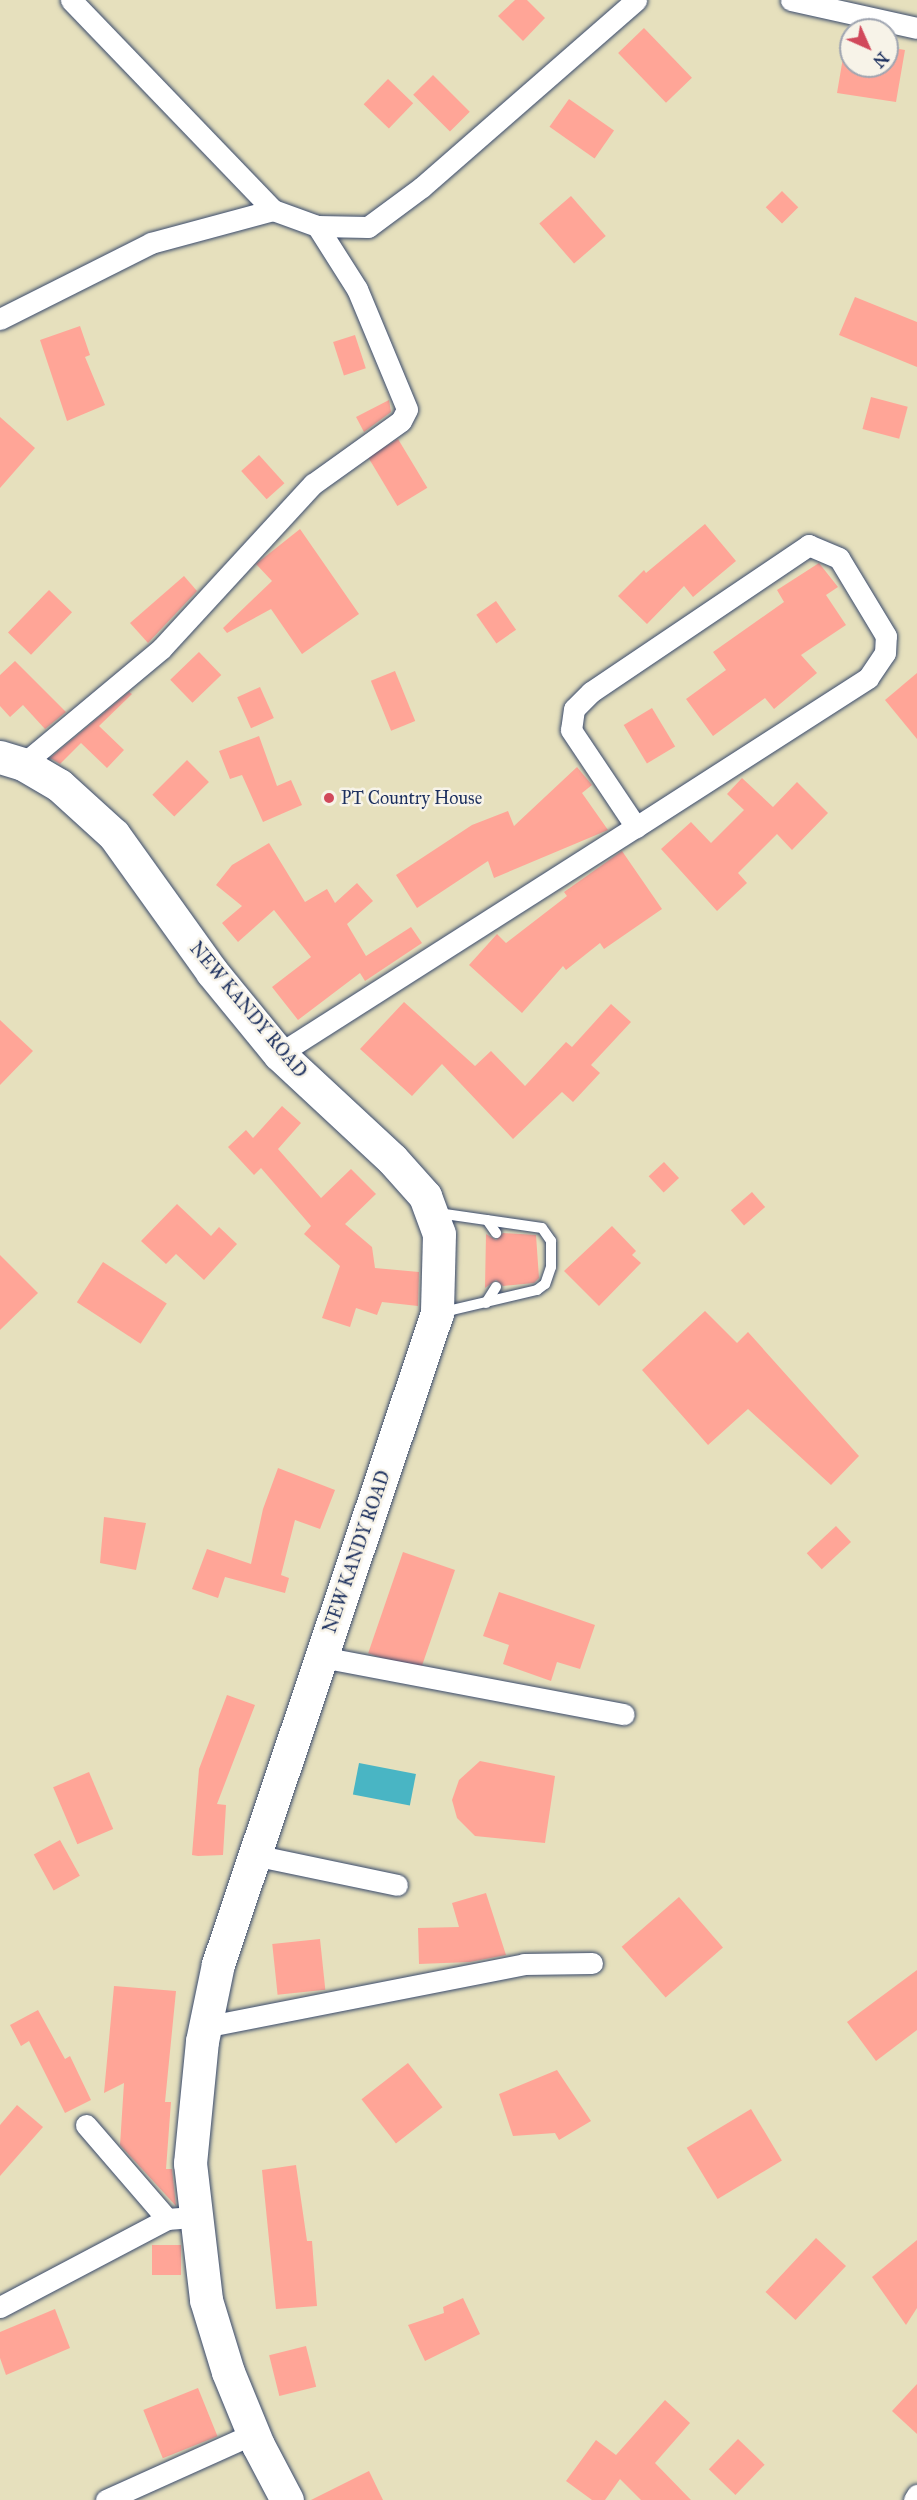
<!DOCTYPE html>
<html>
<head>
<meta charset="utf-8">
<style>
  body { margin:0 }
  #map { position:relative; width:917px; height:2500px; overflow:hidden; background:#e6e0bd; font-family:"IM FELL Great Primer",serif }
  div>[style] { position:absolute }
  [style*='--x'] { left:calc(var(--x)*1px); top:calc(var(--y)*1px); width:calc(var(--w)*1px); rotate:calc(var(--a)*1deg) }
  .water>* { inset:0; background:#49b5c4; transform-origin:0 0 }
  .building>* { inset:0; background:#ffa597; transform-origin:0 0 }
  .roads { filter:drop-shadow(0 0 2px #394a6c) drop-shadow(0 0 2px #394a6c) }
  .service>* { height:10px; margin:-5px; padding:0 5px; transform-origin:5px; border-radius:5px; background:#fff }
  .minor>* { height:21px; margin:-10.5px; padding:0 10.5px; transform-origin:10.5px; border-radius:10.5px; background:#fff }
  .primary>* { height:33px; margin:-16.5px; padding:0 16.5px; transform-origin:16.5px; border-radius:16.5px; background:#fff }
  .dots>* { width:16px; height:16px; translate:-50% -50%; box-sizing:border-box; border:3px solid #f7f3e8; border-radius:50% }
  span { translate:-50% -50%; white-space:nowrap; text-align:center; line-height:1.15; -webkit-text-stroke:5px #f7f3e8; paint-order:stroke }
  .poi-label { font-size:18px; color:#1b2f5e }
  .left { translate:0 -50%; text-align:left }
  .street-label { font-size:18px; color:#1b2f5e }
  .north { position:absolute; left:839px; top:18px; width:60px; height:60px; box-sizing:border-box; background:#f7f3e8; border:2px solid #9fa5b1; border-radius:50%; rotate:135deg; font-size:16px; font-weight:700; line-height:24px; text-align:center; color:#1b2f5e }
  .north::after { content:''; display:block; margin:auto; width:21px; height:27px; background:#d1495b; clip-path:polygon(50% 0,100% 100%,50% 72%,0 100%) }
</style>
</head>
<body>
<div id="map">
  <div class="water">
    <div style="left:359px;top:1763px;width:58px;height:32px;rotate:11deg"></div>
  </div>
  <div class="building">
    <div style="clip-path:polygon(515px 0,527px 0,545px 18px,523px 41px,498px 16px)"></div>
    <div style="left:644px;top:28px;width:69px;height:36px;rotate:46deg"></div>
    <div style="clip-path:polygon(846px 40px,851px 41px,851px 66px,887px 66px,887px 47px,905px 50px,896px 102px,837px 93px)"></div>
    <div style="left:433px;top:75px;width:52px;height:28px;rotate:45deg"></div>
    <div style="left:388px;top:79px;width:35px;height:35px;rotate:44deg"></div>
    <div style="left:569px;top:99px;width:55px;height:34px;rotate:35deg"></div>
    <div style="left:782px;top:191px;width:23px;height:23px;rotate:45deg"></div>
    <div style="left:571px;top:196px;width:53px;height:42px;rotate:49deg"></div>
    <div style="clip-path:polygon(855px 297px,917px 322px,917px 367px,839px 335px)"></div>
    <div style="clip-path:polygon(80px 326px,90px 355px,85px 357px,105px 405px,67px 421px,40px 340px)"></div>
    <div style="left:355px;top:335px;width:35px;height:23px;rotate:72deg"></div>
    <div style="left:871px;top:397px;width:38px;height:33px;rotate:15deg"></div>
    <div style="clip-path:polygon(389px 400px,391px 412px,364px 432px,356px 417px)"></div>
    <div style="clip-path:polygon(0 417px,35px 448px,0 488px)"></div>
    <div style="left:398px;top:439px;width:57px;height:35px;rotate:59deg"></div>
    <div style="left:259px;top:455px;width:38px;height:24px;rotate:48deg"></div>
    <div style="clip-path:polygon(705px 524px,736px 561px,693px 597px,684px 586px,647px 624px,618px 596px,644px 570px,646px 573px)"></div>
    <div style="clip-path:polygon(300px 529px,359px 614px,302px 654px,271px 609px,227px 633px,223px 628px,272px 581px,256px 564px)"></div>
    <div style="clip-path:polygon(819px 563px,838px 587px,826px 595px,846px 625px,801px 655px,817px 673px,774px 709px,765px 698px,713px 736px,686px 699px,726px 670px,713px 652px,784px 602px,777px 590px)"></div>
    <div style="clip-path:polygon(184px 576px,197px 591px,148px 643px,130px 623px)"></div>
    <div style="left:49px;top:590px;width:32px;height:59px;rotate:44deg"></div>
    <div style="left:496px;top:601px;width:35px;height:24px;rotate:55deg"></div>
    <div style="left:199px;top:652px;width:32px;height:40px;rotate:46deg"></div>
    <div style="clip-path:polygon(15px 661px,66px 712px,45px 729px,23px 705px,10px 717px,0 706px,0 675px)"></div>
    <div style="left:395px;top:671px;width:54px;height:26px;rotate:68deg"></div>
    <div style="clip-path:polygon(917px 673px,917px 739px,885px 700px)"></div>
    <div style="left:260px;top:687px;width:34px;height:25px;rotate:66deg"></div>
    <div style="clip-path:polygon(129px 692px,132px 694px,99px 726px,124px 750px,107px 768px,81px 743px,60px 764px,50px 758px)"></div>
    <div style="left:652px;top:708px;width:45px;height:33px;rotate:59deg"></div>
    <div style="clip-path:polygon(259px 736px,277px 786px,291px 780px,302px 805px,263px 822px,242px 775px,230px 779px,219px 751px)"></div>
    <div style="left:187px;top:760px;width:31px;height:49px;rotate:45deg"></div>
    <div style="clip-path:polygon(577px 767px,592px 785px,582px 793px,608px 830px,494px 878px,488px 861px,417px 908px,396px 875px,472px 825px,508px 811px,514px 826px)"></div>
    <div style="clip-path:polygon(742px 778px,773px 807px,797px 782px,828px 813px,792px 850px,777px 834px,738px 873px,747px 883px,717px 911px,661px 849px,691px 822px,711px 843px,744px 810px,727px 794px)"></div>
    <div style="clip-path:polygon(269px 843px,305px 902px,327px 889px,335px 903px,357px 883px,373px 901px,347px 924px,366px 956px,411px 927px,422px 943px,365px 981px,360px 973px,298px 1020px,272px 987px,311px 957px,274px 910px,238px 942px,222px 923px,242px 906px,216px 885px,232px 865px)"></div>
    <div style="clip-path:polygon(622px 851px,662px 909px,604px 949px,600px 943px,566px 970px,563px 966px,522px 1013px,469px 965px,497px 934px,506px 943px,567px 896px,564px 892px)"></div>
    <div style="clip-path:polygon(404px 1002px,475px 1066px,491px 1051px,525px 1086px,566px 1042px,572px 1047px,611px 1004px,631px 1022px,591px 1065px,600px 1073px,573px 1102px,562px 1092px,513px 1139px,442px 1064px,412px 1096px,360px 1049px)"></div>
    <div style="clip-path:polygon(0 1020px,33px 1051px,0 1085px)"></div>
    <div style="clip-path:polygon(282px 1106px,301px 1123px,278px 1149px,321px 1198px,351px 1169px,376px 1194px,345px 1224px,372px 1247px,375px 1268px,419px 1272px,418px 1306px,382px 1302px,377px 1315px,356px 1308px,350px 1327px,322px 1318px,340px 1266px,304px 1234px,311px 1226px,261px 1168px,254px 1175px,228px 1147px,246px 1130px,253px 1138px)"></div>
    <div style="left:664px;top:1162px;width:22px;height:21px;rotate:47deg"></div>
    <div style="left:752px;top:1192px;width:20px;height:28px;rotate:49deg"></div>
    <div style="clip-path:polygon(177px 1204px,211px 1236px,219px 1227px,237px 1244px,204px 1280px,176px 1254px,166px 1264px,141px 1241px)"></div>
    <div style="clip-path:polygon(612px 1226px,636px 1251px,632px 1255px,641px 1263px,599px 1306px,564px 1271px)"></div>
    <div style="clip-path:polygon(503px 1233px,536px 1235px,539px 1278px,534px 1283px,503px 1286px,496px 1280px,485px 1288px,486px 1234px,496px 1240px)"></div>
    <div style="clip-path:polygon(0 1255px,38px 1293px,0 1330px)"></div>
    <div style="left:103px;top:1262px;width:76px;height:48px;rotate:33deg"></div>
    <div style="clip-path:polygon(705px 1311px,737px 1343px,748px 1332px,859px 1456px,831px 1485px,748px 1409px,708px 1445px,642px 1370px)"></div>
    <div style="clip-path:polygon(278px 1468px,335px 1490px,320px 1529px,295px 1520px,281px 1575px,289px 1578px,285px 1593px,225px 1577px,218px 1598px,192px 1589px,207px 1549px,251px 1564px,263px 1509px)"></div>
    <div style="clip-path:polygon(104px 1517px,146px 1523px,136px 1570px,100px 1563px)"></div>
    <div style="left:836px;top:1526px;width:22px;height:40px;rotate:47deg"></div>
    <div style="left:403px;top:1552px;width:55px;height:107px;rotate:19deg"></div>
    <div style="clip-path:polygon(499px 1592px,595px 1625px,580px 1669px,557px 1662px,551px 1681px,503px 1664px,509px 1645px,483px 1636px)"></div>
    <div style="clip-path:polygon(227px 1695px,255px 1705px,217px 1804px,226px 1805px,223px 1855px,198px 1856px,192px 1855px,199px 1769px)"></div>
    <div style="clip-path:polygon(480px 1761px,555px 1776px,545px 1843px,475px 1836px,457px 1818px,452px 1800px,459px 1780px)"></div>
    <div style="left:89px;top:1772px;width:62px;height:39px;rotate:67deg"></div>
    <div style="left:60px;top:1840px;width:41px;height:30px;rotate:61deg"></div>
    <div style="clip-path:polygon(486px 1893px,506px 1955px,470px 1962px,419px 1964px,418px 1928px,459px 1927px,452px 1903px)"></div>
    <div style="left:679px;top:1897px;width:67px;height:76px;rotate:49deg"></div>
    <div style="left:320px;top:1939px;width:51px;height:48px;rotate:84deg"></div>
    <div style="clip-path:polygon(917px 1970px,917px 2030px,876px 2061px,847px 2022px)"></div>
    <div style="clip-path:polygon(114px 1986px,176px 1991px,165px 2102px,171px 2102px,166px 2169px,172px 2169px,176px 2206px,120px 2145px,124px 2083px,104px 2093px)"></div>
    <div style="clip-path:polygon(38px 2010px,65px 2059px,70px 2056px,91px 2100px,65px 2113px,29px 2041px,21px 2046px,10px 2025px)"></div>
    <div style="left:408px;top:2063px;width:56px;height:59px;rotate:52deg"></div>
    <div style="clip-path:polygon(557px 2070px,591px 2121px,559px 2140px,555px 2133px,513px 2136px,499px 2094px)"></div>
    <div style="clip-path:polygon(17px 2105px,43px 2127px,0 2176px,0 2125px)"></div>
    <div style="left:751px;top:2109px;width:60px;height:75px;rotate:59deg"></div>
    <div style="clip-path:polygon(296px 2165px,307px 2241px,312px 2241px,317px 2306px,276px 2309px,262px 2170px)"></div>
    <div style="left:816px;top:2238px;width:41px;height:74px;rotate:43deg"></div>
    <div style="clip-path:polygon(917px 2240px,917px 2308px,906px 2325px,872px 2277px)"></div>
    <div style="left:152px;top:2245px;width:29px;height:30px"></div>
    <div style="clip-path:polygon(463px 2298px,480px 2334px,425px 2361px,408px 2325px,444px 2313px,443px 2307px)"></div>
    <div style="clip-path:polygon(55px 2309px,70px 2348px,6px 2375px,0 2358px,0 2332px)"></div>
    <div style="left:306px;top:2346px;width:42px;height:38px;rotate:76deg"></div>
    <div style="clip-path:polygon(917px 2384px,917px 2434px,892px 2411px)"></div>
    <div style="left:198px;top:2388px;width:52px;height:59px;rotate:68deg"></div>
    <div style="clip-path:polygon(665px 2400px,690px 2423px,655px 2463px,691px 2500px,641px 2500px,620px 2479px,605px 2500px,592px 2500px,566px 2481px,596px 2440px,616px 2455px)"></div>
    <div style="left:738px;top:2439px;width:37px;height:42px;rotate:44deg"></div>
    <div style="clip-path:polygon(369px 2471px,383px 2500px,311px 2500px)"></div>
  </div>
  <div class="roads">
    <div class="service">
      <div style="--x:438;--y:1213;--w:105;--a:8.2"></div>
      <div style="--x:542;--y:1228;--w:16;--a:55"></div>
      <div style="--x:551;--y:1241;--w:26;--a:90"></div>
      <div style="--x:551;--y:1267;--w:18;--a:109"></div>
      <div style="--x:545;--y:1284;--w:10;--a:143"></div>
      <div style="--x:537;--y:1290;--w:101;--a:166.8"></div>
      <div style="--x:487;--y:1220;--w:16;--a:55"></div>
      <div style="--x:486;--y:1303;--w:19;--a:-58"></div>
    </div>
    <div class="minor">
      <div style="--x:71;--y:0;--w:291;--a:46.1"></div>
      <div style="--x:273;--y:210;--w:47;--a:20"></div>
      <div style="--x:791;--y:0;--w:129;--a:12.5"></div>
      <div style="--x:0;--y:319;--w:169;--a:-26.7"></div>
      <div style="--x:151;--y:243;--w:126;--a:-15.1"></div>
      <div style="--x:23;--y:764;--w:181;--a:-39.8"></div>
      <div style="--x:162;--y:648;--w:223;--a:-47.4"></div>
      <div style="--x:313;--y:484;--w:108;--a:-35.6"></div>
      <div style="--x:401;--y:421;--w:13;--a:-63"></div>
      <div style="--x:407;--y:409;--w:130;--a:-112.6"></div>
      <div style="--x:357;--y:289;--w:75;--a:-122.4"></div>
      <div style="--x:317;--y:226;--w:51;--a:1.1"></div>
      <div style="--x:368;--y:227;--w:67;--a:-36.5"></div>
      <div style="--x:422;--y:187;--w:284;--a:-41.1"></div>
      <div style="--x:279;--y:1054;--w:423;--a:-32.5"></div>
      <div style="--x:636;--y:827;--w:276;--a:-32.7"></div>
      <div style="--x:868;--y:678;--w:30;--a:-56"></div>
      <div style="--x:885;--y:653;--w:17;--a:-87"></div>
      <div style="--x:886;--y:636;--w:91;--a:-121.1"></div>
      <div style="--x:839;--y:558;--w:33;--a:-157"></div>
      <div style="--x:809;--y:545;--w:263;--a:146"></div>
      <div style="--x:591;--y:692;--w:24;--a:135"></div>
      <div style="--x:574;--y:709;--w:21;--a:98"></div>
      <div style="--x:571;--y:730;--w:117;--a:56.2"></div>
      <div style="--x:321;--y:1657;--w:308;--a:10.7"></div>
      <div style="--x:254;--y:1855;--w:146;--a:11.8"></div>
      <div style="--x:204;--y:2027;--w:326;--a:-11.1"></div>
      <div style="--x:524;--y:1964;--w:68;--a:-0.8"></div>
      <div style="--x:86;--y:2125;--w:124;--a:49.2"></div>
      <div style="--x:167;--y:2219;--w:13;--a:-4"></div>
      <div style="--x:0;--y:2307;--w:189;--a:-27.8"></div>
      <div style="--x:106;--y:2500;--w:161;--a:-24.2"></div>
      <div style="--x:914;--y:2500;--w:6;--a:-59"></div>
    </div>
    <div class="primary">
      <div style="--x:0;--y:757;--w:24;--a:17"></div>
      <div style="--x:23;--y:764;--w:42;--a:30.3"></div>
      <div style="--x:59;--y:785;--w:74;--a:42.3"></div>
      <div style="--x:114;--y:835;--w:168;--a:54.4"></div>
      <div style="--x:212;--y:972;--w:106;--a:50.7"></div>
      <div style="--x:279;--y:1054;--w:154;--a:42.9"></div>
      <div style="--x:392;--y:1159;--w:50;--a:48.3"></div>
      <div style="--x:425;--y:1196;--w:40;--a:69.8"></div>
      <div style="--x:439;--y:1234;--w:79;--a:91.5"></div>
      <div style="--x:437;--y:1313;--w:687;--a:108.59"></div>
      <div style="--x:218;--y:1964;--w:79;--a:101.7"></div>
      <div style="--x:202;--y:2041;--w:123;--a:95.6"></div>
      <div style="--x:190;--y:2163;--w:138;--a:83.3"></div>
      <div style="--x:206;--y:2300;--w:75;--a:73"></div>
      <div style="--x:228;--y:2372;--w:79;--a:67.7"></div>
      <div style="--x:258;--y:2445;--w:62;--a:62.2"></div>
    </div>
  </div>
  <div class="dots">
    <div style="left:329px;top:798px;background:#d1495b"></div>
  </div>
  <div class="poi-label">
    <span class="left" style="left:341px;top:798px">PT Country House</span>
  </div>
  <div class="street-label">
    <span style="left:248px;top:1010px;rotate:50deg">NEW KANDY ROAD</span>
    <span style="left:357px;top:1552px;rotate:-71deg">NEW KANDY ROAD</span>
  </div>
  <div class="north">N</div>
</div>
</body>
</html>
